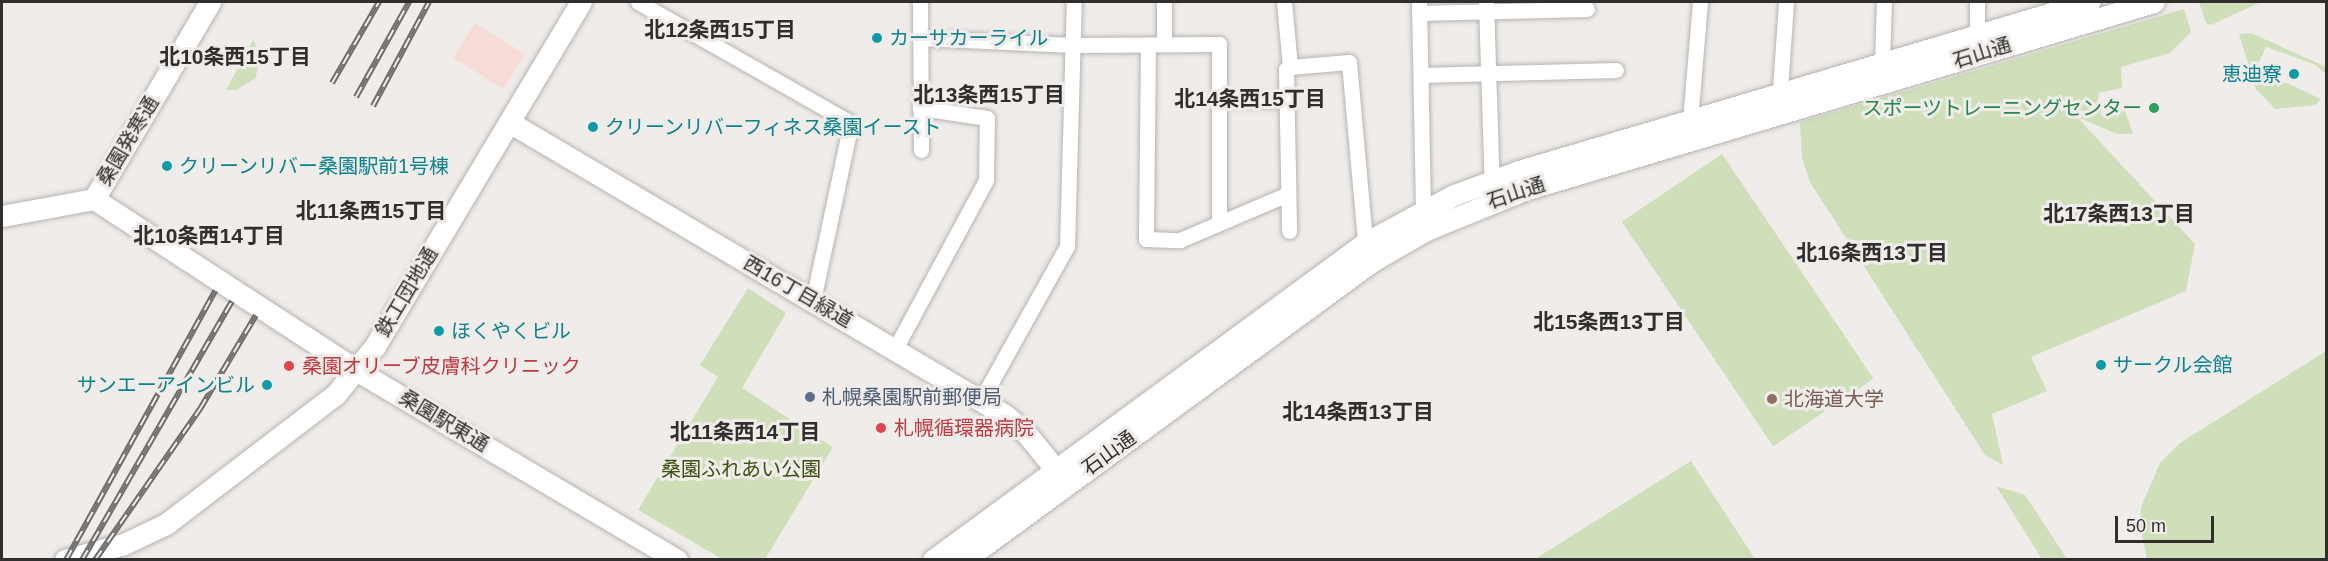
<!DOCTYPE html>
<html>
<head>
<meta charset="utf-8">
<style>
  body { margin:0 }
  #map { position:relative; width:2328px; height:561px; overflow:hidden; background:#efece9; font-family:Helvetica,"Noto Sans JP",sans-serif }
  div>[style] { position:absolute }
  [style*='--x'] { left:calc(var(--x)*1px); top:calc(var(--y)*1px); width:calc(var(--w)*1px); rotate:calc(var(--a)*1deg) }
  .commercial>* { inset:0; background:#f6dcd6; transform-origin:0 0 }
  .green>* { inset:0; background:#cedfba; transform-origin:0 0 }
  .roads { filter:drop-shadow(0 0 2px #b7b4b1) drop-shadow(0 0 2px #b7b4b1) }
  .street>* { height:15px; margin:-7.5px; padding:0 7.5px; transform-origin:7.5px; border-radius:7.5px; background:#fff }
  .secondary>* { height:21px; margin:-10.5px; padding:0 10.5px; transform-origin:10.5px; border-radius:10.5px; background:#fff }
  .rail>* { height:6px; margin-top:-3px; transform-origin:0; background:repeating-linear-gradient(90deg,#efece9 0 11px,#6f6d6b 0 22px); box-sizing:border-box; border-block:2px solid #6f6d6b }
  .dots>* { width:16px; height:16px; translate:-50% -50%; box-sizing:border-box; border:3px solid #efece9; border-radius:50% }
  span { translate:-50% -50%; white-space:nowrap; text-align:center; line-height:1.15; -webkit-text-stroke:6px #efece9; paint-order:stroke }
  .culture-label { font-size:20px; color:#0d838f }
  .left { translate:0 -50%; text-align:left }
  .right { translate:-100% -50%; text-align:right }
  .street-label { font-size:20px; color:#302f2e }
  .leisure-label { font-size:20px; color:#27864d }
  .health-label { font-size:20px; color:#be3a42 }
  .service-label { font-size:20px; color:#4e5e75 }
  .education-label { font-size:20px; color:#785e54 }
  .park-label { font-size:20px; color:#3a510f }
  .neighbourhood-label { font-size:21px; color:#302f2e; font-weight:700 }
  .frame { position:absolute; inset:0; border:3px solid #302f2e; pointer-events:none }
  .scale { position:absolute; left:2115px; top:516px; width:99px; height:27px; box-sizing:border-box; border:3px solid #302f2e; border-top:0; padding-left:8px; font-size:18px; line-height:21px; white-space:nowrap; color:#302f2e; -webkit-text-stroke:4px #efece9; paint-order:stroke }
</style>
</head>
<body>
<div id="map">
  <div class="commercial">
    <div style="left:475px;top:23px;width:59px;height:41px;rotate:32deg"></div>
  </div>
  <div class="green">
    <div style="clip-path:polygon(2199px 2px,2261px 2px,2211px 25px,2206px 23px)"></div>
    <div style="clip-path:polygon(2184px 9px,2191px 32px,2170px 53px,2121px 67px,2122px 88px,2098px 93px,2101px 113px,2124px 108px,2133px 134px,2117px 134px,2077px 117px,2195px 244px,2186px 291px,2031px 357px,2047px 391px,1992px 414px,2003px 465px,1985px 455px,1810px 182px,1802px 158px,1800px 122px)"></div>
    <div style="clip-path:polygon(2251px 33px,2326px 67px,2326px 74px,2314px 64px,2266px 47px,2256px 69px,2321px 99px,2315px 105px,2275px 109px,2256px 89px,2239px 34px)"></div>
    <div style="clip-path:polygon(253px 40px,259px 50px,256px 78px,236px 90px,226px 90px)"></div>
    <div style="left:1722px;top:154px;width:271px;height:121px;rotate:56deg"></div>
    <div style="clip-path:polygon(748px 288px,786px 313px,742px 388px,833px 447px,765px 559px,722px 559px,638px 510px,718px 377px,700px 365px)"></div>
    <div style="clip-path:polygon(2326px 351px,2326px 559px,2147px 559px,2140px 526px,2141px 507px,2160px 463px,2180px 443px)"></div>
    <div style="clip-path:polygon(1691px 461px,1755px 559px,1535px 559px)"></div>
    <div style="clip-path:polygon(1996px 486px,2025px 495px,2067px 559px,2042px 559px)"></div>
  </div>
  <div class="roads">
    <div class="street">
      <div style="--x:638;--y:2;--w:245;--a:29.6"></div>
      <div style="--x:851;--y:123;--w:182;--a:102.1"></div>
      <div style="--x:920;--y:2;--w:148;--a:89.6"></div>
      <div style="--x:1164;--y:2;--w:42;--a:90"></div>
      <div style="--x:1284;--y:2;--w:65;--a:84.7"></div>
      <div style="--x:1290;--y:67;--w:4;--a:153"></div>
      <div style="--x:1286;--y:69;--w:162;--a:88.9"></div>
      <div style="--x:1419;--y:2;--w:209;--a:88.9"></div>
      <div style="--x:1486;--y:2;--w:188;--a:88.2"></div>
      <div style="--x:1419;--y:13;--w:168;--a:-1.4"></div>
      <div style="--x:1977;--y:35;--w:33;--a:-90"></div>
      <div style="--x:920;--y:38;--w:153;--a:2.6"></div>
      <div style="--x:1073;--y:45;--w:146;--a:-0.4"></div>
      <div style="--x:1219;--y:44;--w:179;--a:90"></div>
      <div style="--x:1148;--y:45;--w:194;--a:90.6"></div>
      <div style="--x:1146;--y:239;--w:34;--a:2"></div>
      <div style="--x:1180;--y:240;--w:117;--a:-23.1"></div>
      <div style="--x:1882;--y:64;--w:62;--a:-88.2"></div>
      <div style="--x:1290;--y:67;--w:59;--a:-4.8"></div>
      <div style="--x:1349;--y:62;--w:182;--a:84.9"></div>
      <div style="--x:1421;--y:75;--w:195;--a:-1.5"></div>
      <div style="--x:1221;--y:99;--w:65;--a:0.9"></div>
      <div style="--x:1779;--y:103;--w:101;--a:-86"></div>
      <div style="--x:1690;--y:121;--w:119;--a:-85.2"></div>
      <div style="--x:895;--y:349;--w:192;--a:-61.7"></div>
      <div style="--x:986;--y:180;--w:62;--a:-89.1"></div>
      <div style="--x:987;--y:118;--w:68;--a:-171.5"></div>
      <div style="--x:981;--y:400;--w:176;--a:-60.8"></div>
      <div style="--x:1067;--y:246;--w:244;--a:-88.4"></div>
    </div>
    <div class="secondary">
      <div style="--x:509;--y:122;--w:576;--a:30.57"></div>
      <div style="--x:1005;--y:415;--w:28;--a:41"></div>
      <div style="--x:1026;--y:433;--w:62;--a:50.9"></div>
      <div style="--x:94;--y:199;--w:313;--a:33.1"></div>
      <div style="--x:356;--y:370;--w:373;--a:30.6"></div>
      <div style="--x:2;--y:216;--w:94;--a:-10.5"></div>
      <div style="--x:94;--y:199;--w:229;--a:-59.5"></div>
      <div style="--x:65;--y:560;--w:61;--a:-15.2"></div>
      <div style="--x:124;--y:544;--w:47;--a:-25.5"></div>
      <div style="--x:166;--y:524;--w:214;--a:-37.4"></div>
      <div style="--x:336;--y:394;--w:62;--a:-50.9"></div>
      <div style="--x:375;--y:346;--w:401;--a:-59.1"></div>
      <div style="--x:933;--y:560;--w:536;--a:-36.27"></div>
      <div style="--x:1365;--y:243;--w:101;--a:-28.3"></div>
      <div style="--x:1454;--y:195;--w:69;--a:-20.3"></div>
      <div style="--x:1519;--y:171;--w:595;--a:-16.51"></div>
      <div style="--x:964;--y:560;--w:504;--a:-36.21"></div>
      <div style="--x:1371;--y:262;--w:64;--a:-30.2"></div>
      <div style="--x:1426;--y:230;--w:106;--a:-22.2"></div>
      <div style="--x:1524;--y:190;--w:657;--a:-16.62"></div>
    </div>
  </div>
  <div class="rail">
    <div style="--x:332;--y:83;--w:94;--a:-59.9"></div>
    <div style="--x:356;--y:97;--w:109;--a:-60.8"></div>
    <div style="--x:373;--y:106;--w:118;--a:-61.7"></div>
    <div style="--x:66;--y:560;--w:308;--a:-61"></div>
    <div style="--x:82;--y:560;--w:299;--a:-59.9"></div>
    <div style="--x:95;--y:560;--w:184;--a:-55.2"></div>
    <div style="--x:200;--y:409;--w:109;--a:-59.2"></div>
  </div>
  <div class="dots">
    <div style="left:877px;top:38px;background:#0f9aa8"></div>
    <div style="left:2294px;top:74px;background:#0f9aa8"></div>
    <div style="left:2154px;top:108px;background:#2e9e5b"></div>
    <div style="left:593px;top:127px;background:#0f9aa8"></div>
    <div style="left:167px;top:166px;background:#0f9aa8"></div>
    <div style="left:439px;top:331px;background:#0f9aa8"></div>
    <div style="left:2101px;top:365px;background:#0f9aa8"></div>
    <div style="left:289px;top:366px;background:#e0444e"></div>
    <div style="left:267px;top:385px;background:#0f9aa8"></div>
    <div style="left:810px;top:397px;background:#5c6f8a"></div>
    <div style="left:1772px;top:399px;background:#8d6e63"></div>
    <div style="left:881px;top:428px;background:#e0444e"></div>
  </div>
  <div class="culture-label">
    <span class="left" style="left:889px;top:38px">カーサカーライル</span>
    <span class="right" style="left:2282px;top:74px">恵迪寮</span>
    <span class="left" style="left:605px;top:127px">クリーンリバーフィネス桑園イースト</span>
    <span class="left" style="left:179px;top:166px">クリーンリバー桑園駅前1号棟</span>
    <span class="left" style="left:451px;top:331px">ほくやくビル</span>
    <span class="left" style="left:2113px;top:365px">サークル会館</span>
    <span class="right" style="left:255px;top:385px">サンエーアインビル</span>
  </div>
  <div class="street-label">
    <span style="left:1982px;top:53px;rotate:-17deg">石山通</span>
    <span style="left:128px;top:141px;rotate:-59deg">桑園発寒通</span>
    <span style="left:1516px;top:193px;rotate:-18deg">石山通</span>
    <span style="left:407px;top:292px;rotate:-59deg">鉄工団地通</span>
    <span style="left:798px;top:292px;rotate:30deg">西16丁目緑道</span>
    <span style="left:444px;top:421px;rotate:31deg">桑園駅東通</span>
    <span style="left:1109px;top:453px;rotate:-36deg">石山通</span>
  </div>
  <div class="leisure-label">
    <span class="right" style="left:2142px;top:108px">スポーツトレーニングセンター</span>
  </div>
  <div class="health-label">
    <span class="left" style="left:302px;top:366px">桑園オリーブ皮膚科クリニック</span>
    <span class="left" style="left:894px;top:428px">札幌循環器病院</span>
  </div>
  <div class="service-label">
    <span class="left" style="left:822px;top:397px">札幌桑園駅前郵便局</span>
  </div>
  <div class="education-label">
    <span class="left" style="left:1784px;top:399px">北海道大学</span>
  </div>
  <div class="park-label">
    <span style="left:741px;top:469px">桑園ふれあい公園</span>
  </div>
  <div class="neighbourhood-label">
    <span style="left:720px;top:30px">北12条西15丁目</span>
    <span style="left:235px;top:57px">北10条西15丁目</span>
    <span style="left:989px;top:95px">北13条西15丁目</span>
    <span style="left:1250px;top:99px">北14条西15丁目</span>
    <span style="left:371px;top:211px">北11条西15丁目</span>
    <span style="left:2119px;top:214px">北17条西13丁目</span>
    <span style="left:209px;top:236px">北10条西14丁目</span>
    <span style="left:1872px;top:253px">北16条西13丁目</span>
    <span style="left:1609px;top:322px">北15条西13丁目</span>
    <span style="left:1358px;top:412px">北14条西13丁目</span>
    <span style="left:745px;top:432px">北11条西14丁目</span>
  </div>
  <div class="frame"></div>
  <div class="scale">50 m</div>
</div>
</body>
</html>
